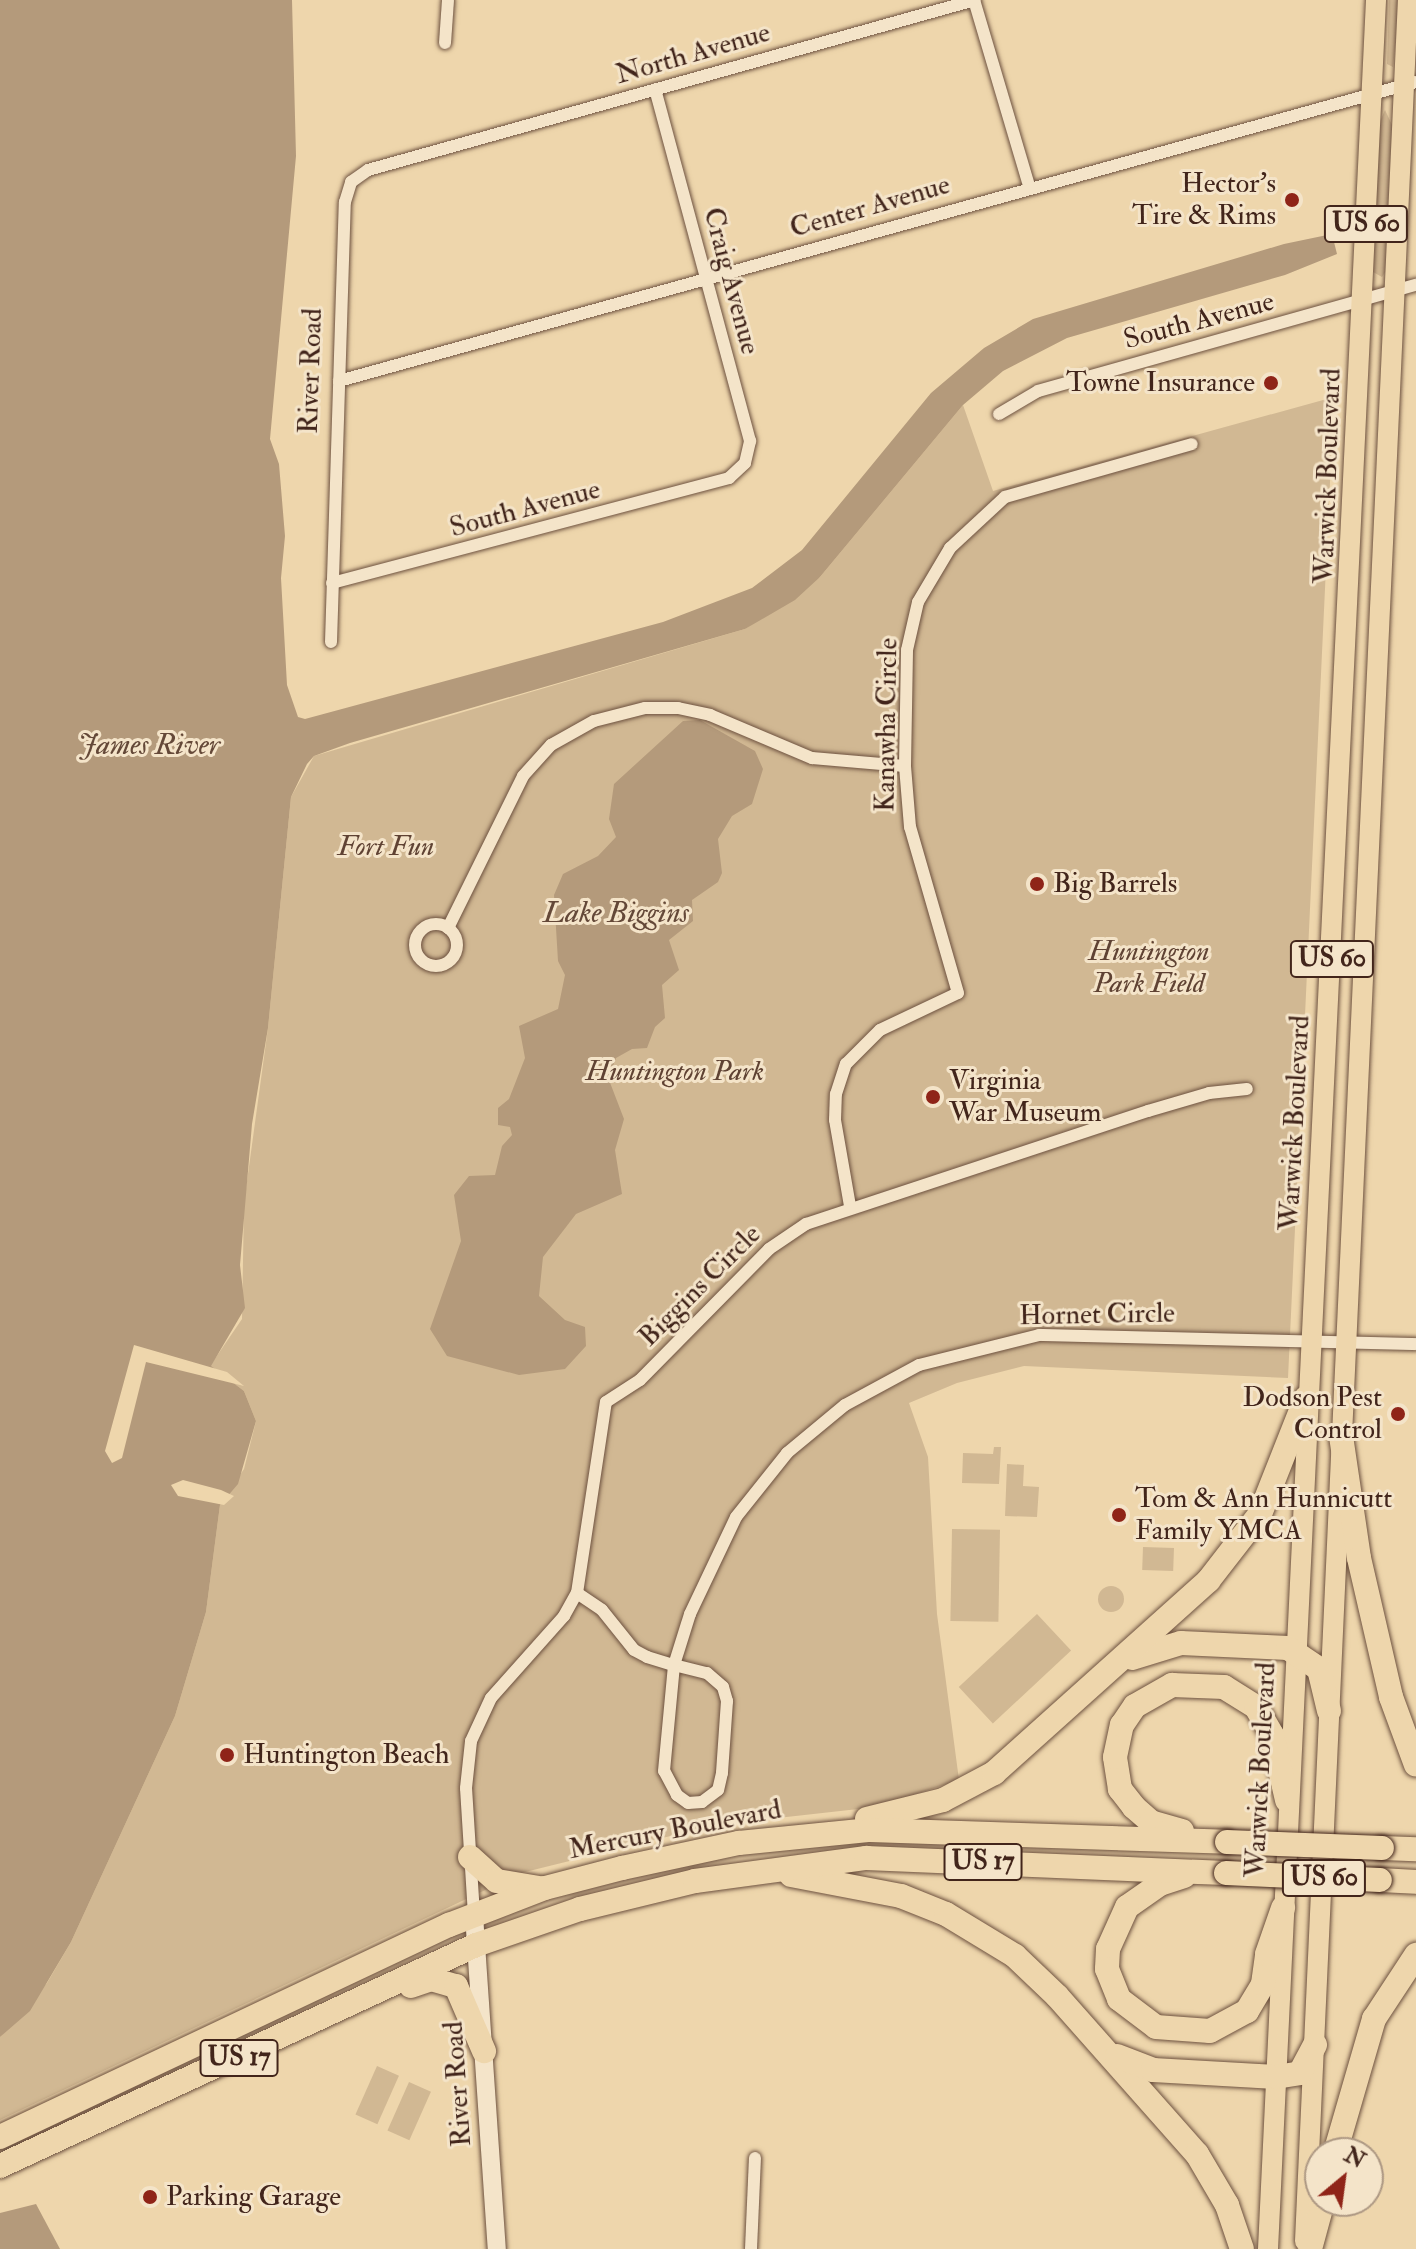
<!DOCTYPE html>
<html>
<head>
<meta charset="utf-8">
<style>
  body { margin:0 }
  #map { position:relative; width:1416px; height:2249px; overflow:hidden; background:#eed6ac; font-family:"IM FELL Double Pica",serif }
  div>[style] { position:absolute }
  [style*='--x'] { left:calc(var(--x)*1px); top:calc(var(--y)*1px); width:calc(var(--w)*1px); rotate:calc(var(--a)*1deg) }
  .green>* { inset:0; background:#d1b893; transform-origin:0 0 }
  .round { border-radius:50% }
  .water>* { inset:0; background:#b49a7b }
  .pier>* { inset:0; background:#eed6ac }
  .roads { filter:drop-shadow(0 0 2px #6d513f) drop-shadow(0 0 2px #6d513f) }
  .street>* { height:12px; margin:-6px; padding:0 6px; transform-origin:6px; border-radius:6px; background:#f4e4c9 }
  .street>.ring { margin:-6px; padding:0; box-sizing:content-box; background:none; border:12px solid #f4e4c9; border-radius:50% }
  .secondary>* { height:18px; margin:-9px; padding:0 9px; transform-origin:9px; border-radius:9px; background:#f4e4c9 }
  .primary>* { height:20px; margin:-10px; padding:0 10px; transform-origin:10px; border-radius:10px; background:#eed6ac }
  .highway>* { height:24px; margin:-12px; padding:0 12px; transform-origin:12px; border-radius:12px; background:#eed6ac }
  .bridges { filter:drop-shadow(0 0 2px #42251b) drop-shadow(0 0 2px #42251b) }
  .highway-bridge>* { height:24px; margin:-12px; padding:0 12px; transform-origin:12px; border-radius:12px; background:#eed6ac }
  .dots>* { width:22px; height:22px; translate:-50% -50%; box-sizing:border-box; border:4px solid #f4e4c9; border-radius:50% }
  span { translate:-50% -50%; white-space:nowrap; text-align:center; line-height:1.15; -webkit-text-stroke:6px #f4e4c9; paint-order:stroke }
  .shield-label span { padding:2px 6px; background:#f4e4c9; border:2px solid; border-radius:6px; -webkit-text-stroke-width:0 }
  .shield-label { font-size:26px; color:#42251b; font-weight:700 }
  .street-label { font-size:28px; color:#42251b }
  .poi-label { font-size:28px; color:#42251b }
  .right { translate:-100% -50%; text-align:right }
  .left { translate:0 -50%; text-align:left }
  .park-label { font-size:28px; color:#5f4233; font-style:italic }
  .water-label { font-size:30px; color:#644838; font-style:italic }
  .north { position:absolute; left:1304px; top:2137px; width:80px; height:80px; box-sizing:border-box; background:#f4e4c9; border:2px solid #ad9883; border-radius:50%; rotate:29deg; font-size:22px; font-weight:700; line-height:32px; text-align:center; color:#42251b }
  .north::after { content:''; display:block; margin:auto; width:28px; height:36px; background:#8f2418; clip-path:polygon(50% 0,100% 100%,50% 72%,0 100%) }
</style>
</head>
<body>
<div id="map">
  <div class="green">
    <div style="clip-path:polygon(1389px 0,1400px 0,1393px 67px,1387px 64px)"></div>
    <div style="clip-path:polygon(1385px 110px,1393px 127px,1386px 271px,1382px 277px,1373px 272px,1378px 126px)"></div>
    <div style="clip-path:polygon(1334px 397px,1288px 1378px,1024px 1366px,957px 1383px,909px 1403px,928px 1457px,937px 1614px,959px 1780px,876px 1807px,715px 1825px,521px 1873px,0 2120px,0 2037px,47px 1983px,71px 1942px,175px 1716px,206px 1612px,220px 1505px,244px 1469px,256px 1421px,244px 1391px,210px 1366px,242px 1319px,244px 1203px,268px 1028px,291px 797px,314px 756px,745px 629px,820px 577px,963px 405px,993px 491px)"></div>
    <div style="clip-path:polygon(994px 1447px,1001px 1447px,999px 1484px,962px 1483px,963px 1453px,993px 1454px)"></div>
    <div style="clip-path:polygon(1007px 1464px,1024px 1465px,1023px 1486px,1039px 1487px,1037px 1517px,1005px 1516px)"></div>
    <div style="left:952px;top:1529px;width:48px;height:92px;rotate:1deg"></div>
    <div style="left:1143px;top:1547px;width:31px;height:23px;rotate:2deg"></div>
    <div class="round" style="left:1098px;top:1586px;width:26px;height:26px"></div>
    <div style="left:1037px;top:1614px;width:50px;height:107px;rotate:47deg"></div>
    <div style="left:377px;top:2066px;width:24px;height:53px;rotate:24deg"></div>
    <div style="left:409px;top:2082px;width:24px;height:53px;rotate:24deg"></div>
  </div>
  <div class="water">
    <div style="clip-path:polygon(0 0,292px 0,296px 156px,270px 439px,279px 464px,285px 536px,281px 578px,287px 685px,298px 717px,305px 719px,663px 622px,752px 588px,802px 550px,931px 393px,984px 348px,1033px 319px,1284px 244px,1332px 234px,1337px 254px,1285px 275px,1067px 338px,1003px 371px,963px 405px,820px 577px,795px 600px,745px 629px,350px 743px,314px 756px,307px 764px,291px 797px,268px 1028px,252px 1124px,240px 1265px,245px 1308px,211px 1366px,244px 1391px,256px 1421px,238px 1484px,220px 1505px,206px 1612px,175px 1716px,71px 1942px,30px 2011px,0 2037px)"></div>
    <div style="clip-path:polygon(700px 720px,755px 751px,763px 769px,752px 804px,732px 816px,718px 839px,722px 873px,718px 882px,692px 900px,693px 921px,669px 940px,679px 970px,662px 985px,665px 1018px,655px 1027px,647px 1048px,632px 1049px,616px 1058px,613px 1066px,609px 1080px,624px 1119px,615px 1150px,622px 1194px,576px 1214px,543px 1257px,539px 1296px,565px 1320px,585px 1327px,586px 1346px,565px 1369px,519px 1375px,447px 1356px,430px 1329px,461px 1241px,454px 1195px,469px 1176px,495px 1175px,502px 1146px,512px 1135px,510px 1127px,498px 1125px,498px 1108px,509px 1099px,525px 1058px,519px 1026px,558px 1009px,565px 975px,558px 961px,554px 895px,563px 874px,598px 856px,616px 837px,609px 819px,614px 784px,683px 721px)"></div>
    <div style="clip-path:polygon(36px 2204px,60px 2249px,0 2249px,0 2213px)"></div>
  </div>
  <div class="pier">
    <div style="clip-path:polygon(134px 1345px,227px 1372px,244px 1386px,146px 1362px,122px 1458px,112px 1463px,105px 1451px)"></div>
    <div style="clip-path:polygon(183px 1480px,221px 1490px,234px 1496px,224px 1505px,178px 1496px,171px 1485px)"></div>
  </div>
  <div class="roads">
    <div class="street">
      <div style="--x:974;--y:0;--w:194;--a:73.5"></div>
      <div style="--x:445;--y:43;--w:43;--a:-86"></div>
      <div style="--x:339;--y:381;--w:1118;--a:-15.52"></div>
      <div style="--x:999;--y:414;--w:45;--a:-30.5"></div>
      <div style="--x:1038;--y:391;--w:393;--a:-15.7"></div>
      <div style="--x:332;--y:583;--w:411;--a:-14.8"></div>
      <div style="--x:729;--y:478;--w:22;--a:-43"></div>
      <div style="--x:745;--y:463;--w:23;--a:-77"></div>
      <div style="--x:750;--y:441;--w:364;--a:-105.1"></div>
      <div style="--x:331;--y:642;--w:440;--a:-88.2"></div>
      <div style="--x:345;--y:202;--w:21;--a:-73"></div>
      <div style="--x:351;--y:182;--w:21;--a:-35"></div>
      <div style="--x:368;--y:170;--w:630;--a:-15.65"></div>
      <div class="ring" style="left:415px;top:924px;width:30px;height:30px"></div>
      <div style="--x:448;--y:928;--w:169;--a:-63.7"></div>
      <div style="--x:523;--y:776;--w:42;--a:-47.9"></div>
      <div style="--x:551;--y:745;--w:49;--a:-29.2"></div>
      <div style="--x:594;--y:721;--w:53;--a:-14.3"></div>
      <div style="--x:645;--y:708;--w:33;--a:0"></div>
      <div style="--x:678;--y:708;--w:33;--a:12"></div>
      <div style="--x:710;--y:715;--w:111;--a:22.9"></div>
      <div style="--x:812;--y:758;--w:93;--a:4.9"></div>
      <div style="--x:850;--y:1206;--w:87;--a:-99.9"></div>
      <div style="--x:835;--y:1120;--w:26;--a:-88"></div>
      <div style="--x:836;--y:1094;--w:32;--a:-72"></div>
      <div style="--x:846;--y:1064;--w:48;--a:-45"></div>
      <div style="--x:880;--y:1030;--w:86;--a:-25.4"></div>
      <div style="--x:958;--y:993;--w:173;--a:-106.1"></div>
      <div style="--x:910;--y:827;--w:61;--a:-94.7"></div>
      <div style="--x:905;--y:766;--w:116;--a:-89"></div>
      <div style="--x:907;--y:650;--w:49;--a:-77.1"></div>
      <div style="--x:918;--y:602;--w:63;--a:-59.3"></div>
      <div style="--x:950;--y:548;--w:75;--a:-42.8"></div>
      <div style="--x:1005;--y:497;--w:194;--a:-15.8"></div>
      <div style="--x:577;--y:1593;--w:30;--a:34"></div>
      <div style="--x:602;--y:1610;--w:51;--a:51.3"></div>
      <div style="--x:634;--y:1650;--w:15;--a:28"></div>
      <div style="--x:647;--y:1657;--w:28;--a:17"></div>
      <div style="--x:674;--y:1665;--w:34;--a:14"></div>
      <div style="--x:707;--y:1673;--w:21;--a:41"></div>
      <div style="--x:723;--y:1687;--w:15;--a:74"></div>
      <div style="--x:727;--y:1701;--w:72;--a:94"></div>
      <div style="--x:722;--y:1773;--w:17;--a:103"></div>
      <div style="--x:718;--y:1790;--w:20;--a:143"></div>
      <div style="--x:702;--y:1802;--w:14;--a:176"></div>
      <div style="--x:688;--y:1803;--w:14;--a:-144"></div>
      <div style="--x:677;--y:1795;--w:27;--a:-118"></div>
      <div style="--x:664;--y:1771;--w:106;--a:-84.6"></div>
      <div style="--x:674;--y:1665;--w:53;--a:-72.6"></div>
      <div style="--x:690;--y:1614;--w:107;--a:-64.6"></div>
      <div style="--x:736;--y:1517;--w:82;--a:-51.4"></div>
      <div style="--x:787;--y:1453;--w:75;--a:-39.6"></div>
      <div style="--x:845;--y:1405;--w:84;--a:-28.4"></div>
      <div style="--x:919;--y:1365;--w:124;--a:-14"></div>
      <div style="--x:1039;--y:1335;--w:377;--a:1.4"></div>
      <div style="--x:474;--y:1915;--w:127;--a:-93.6"></div>
      <div style="--x:466;--y:1788;--w:47;--a:-83.9"></div>
      <div style="--x:471;--y:1741;--w:47;--a:-65.1"></div>
      <div style="--x:491;--y:1698;--w:110;--a:-48.3"></div>
      <div style="--x:564;--y:1616;--w:26;--a:-61"></div>
      <div style="--x:577;--y:1593;--w:193;--a:-81.4"></div>
      <div style="--x:606;--y:1402;--w:40;--a:-32.9"></div>
      <div style="--x:640;--y:1380;--w:184;--a:-45.4"></div>
      <div style="--x:769;--y:1249;--w:45;--a:-34"></div>
      <div style="--x:806;--y:1224;--w:360;--a:-18.3"></div>
      <div style="--x:1148;--y:1111;--w:64;--a:-16.4"></div>
      <div style="--x:1209;--y:1093;--w:38;--a:-6"></div>
      <div style="--x:751;--y:2249;--w:91;--a:-87.5"></div>
    </div>
    <div class="secondary">
      <div style="--x:474;--y:1915;--w:335;--a:86.1"></div>
    </div>
    <div class="primary">
      <div style="--x:1305;--y:2241;--w:2243;--a:-87.37"></div>
      <div style="--x:1268;--y:2249;--w:2252;--a:-87.25"></div>
    </div>
    <div class="highway">
      <div style="--x:1341;--y:1436;--w:123;--a:81.6"></div>
      <div style="--x:1359;--y:1558;--w:143;--a:77"></div>
      <div style="--x:1391;--y:1697;--w:72;--a:69.8"></div>
      <div style="--x:1132;--y:1658;--w:51;--a:-17"></div>
      <div style="--x:1181;--y:1643;--w:107;--a:2.7"></div>
      <div style="--x:1288;--y:1648;--w:37;--a:34"></div>
      <div style="--x:1319;--y:1669;--w:43;--a:76.6"></div>
      <div style="--x:867;--y:1819;--w:78;--a:-14"></div>
      <div style="--x:943;--y:1800;--w:58;--a:-27.9"></div>
      <div style="--x:994;--y:1773;--w:288;--a:-41.9"></div>
      <div style="--x:1208;--y:1581;--w:85;--a:-52.2"></div>
      <div style="--x:1260;--y:1514;--w:125;--a:-68.4"></div>
      <div style="--x:1182;--y:1831;--w:32;--a:-164"></div>
      <div style="--x:1151;--y:1822;--w:23;--a:-139"></div>
      <div style="--x:1134;--y:1807;--w:23;--a:-128"></div>
      <div style="--x:1120;--y:1789;--w:32;--a:-99"></div>
      <div style="--x:1115;--y:1757;--w:33;--a:-78"></div>
      <div style="--x:1122;--y:1725;--w:23;--a:-56"></div>
      <div style="--x:1135;--y:1706;--w:43;--a:-29.6"></div>
      <div style="--x:1172;--y:1685;--w:52;--a:2.2"></div>
      <div style="--x:1224;--y:1687;--w:38;--a:32"></div>
      <div style="--x:1256;--y:1707;--w:32;--a:60"></div>
      <div style="--x:1272;--y:1735;--w:67;--a:77"></div>
      <div style="--x:1382;--y:1848;--w:34;--a:2"></div>
      <div style="--x:470;--y:1857;--w:36;--a:42"></div>
      <div style="--x:497;--y:1881;--w:43;--a:9.5"></div>
      <div style="--x:791;--y:1875;--w:112;--a:10.8"></div>
      <div style="--x:901;--y:1896;--w:48;--a:21.8"></div>
      <div style="--x:946;--y:1914;--w:81;--a:31.3"></div>
      <div style="--x:1015;--y:1956;--w:58;--a:43.6"></div>
      <div style="--x:1057;--y:1996;--w:211;--a:48.5"></div>
      <div style="--x:1197;--y:2154;--w:59;--a:59.5"></div>
      <div style="--x:1227;--y:2205;--w:46;--a:71.2"></div>
      <div style="--x:1184;--y:1876;--w:25;--a:162"></div>
      <div style="--x:1160;--y:1884;--w:40;--a:145.1"></div>
      <div style="--x:1127;--y:1907;--w:46;--a:114.3"></div>
      <div style="--x:1108;--y:1949;--w:20;--a:93"></div>
      <div style="--x:1107;--y:1969;--w:32;--a:68"></div>
      <div style="--x:1119;--y:1999;--w:46;--a:37.1"></div>
      <div style="--x:1156;--y:2027;--w:54;--a:4.2"></div>
      <div style="--x:1210;--y:2031;--w:42;--a:-28.4"></div>
      <div style="--x:1247;--y:2011;--w:31;--a:-59"></div>
      <div style="--x:1263;--y:1984;--w:30;--a:-82"></div>
      <div style="--x:1267;--y:1954;--w:49;--a:-70.8"></div>
      <div style="--x:1380;--y:1880;--w:36;--a:3"></div>
      <div style="--x:411;--y:1986;--w:21;--a:-19"></div>
      <div style="--x:431;--y:1979;--w:26;--a:16"></div>
      <div style="--x:456;--y:1986;--w:71;--a:66.7"></div>
      <div style="--x:1117;--y:2056;--w:39;--a:21"></div>
      <div style="--x:1153;--y:2070;--w:123;--a:3.3"></div>
      <div style="--x:1276;--y:2077;--w:24;--a:-9"></div>
      <div style="--x:1300;--y:2073;--w:32;--a:-62"></div>
      <div style="--x:0;--y:2137;--w:497;--a:-25.3"></div>
      <div style="--x:449;--y:1925;--w:103;--a:-21.1"></div>
      <div style="--x:545;--y:1888;--w:80;--a:-14.6"></div>
      <div style="--x:622;--y:1868;--w:120;--a:-12.1"></div>
      <div style="--x:739;--y:1843;--w:132;--a:-5.7"></div>
      <div style="--x:870;--y:1830;--w:357;--a:1.9"></div>
      <div style="--x:1335;--y:2153;--w:140;--a:-73.8"></div>
      <div style="--x:1374;--y:2019;--w:77;--a:-56.7"></div>
      <div style="--x:0;--y:2166;--w:525;--a:-24.9"></div>
      <div style="--x:476;--y:1945;--w:110;--a:-19.1"></div>
      <div style="--x:580;--y:1909;--w:118;--a:-13.7"></div>
      <div style="--x:695;--y:1881;--w:173;--a:-7.7"></div>
      <div style="--x:866;--y:1858;--w:360;--a:2.4"></div>
      <div style="--x:1310;--y:2249;--w:50;--a:-74.8"></div>
    </div>
  </div>
  <div class="bridges">
    <div class="highway-bridge">
      <div style="--x:1227;--y:1842;--w:155;--a:2.2"></div>
      <div style="--x:1226;--y:1873;--w:154;--a:2.6"></div>
    </div>
  </div>
  <div class="dots">
    <div style="left:1292px;top:200px;background:#8f2418"></div>
    <div style="left:1271px;top:383px;background:#8f2418"></div>
    <div style="left:1037px;top:884px;background:#8f2418"></div>
    <div style="left:933px;top:1097px;background:#8f2418"></div>
    <div style="left:1398px;top:1414px;background:#8f2418"></div>
    <div style="left:1119px;top:1515px;background:#8f2418"></div>
    <div style="left:227px;top:1755px;background:#8f2418"></div>
    <div style="left:150px;top:2197px;background:#8f2418"></div>
  </div>
  <div class="shield-label">
    <span style="left:1366px;top:224px">US 60</span>
    <span style="left:1332px;top:959px">US 60</span>
    <span style="left:983px;top:1862px">US 17</span>
    <span style="left:1324px;top:1878px">US 60</span>
    <span style="left:239px;top:2058px">US 17</span>
  </div>
  <div class="street-label">
    <span style="left:693px;top:54px;rotate:-16deg">North Avenue</span>
    <span style="left:870px;top:207px;rotate:-16deg">Center Avenue</span>
    <span style="left:731px;top:281px;rotate:75deg">Craig Avenue</span>
    <span style="left:1199px;top:321px;rotate:-15deg">South Avenue</span>
    <span style="left:311px;top:371px;rotate:-88deg">River Road</span>
    <span style="left:1328px;top:476px;rotate:-88deg">Warwick Boulevard</span>
    <span style="left:525px;top:509px;rotate:-15deg">South Avenue</span>
    <span style="left:887px;top:725px;rotate:-89deg">Kanawha Circle</span>
    <span style="left:1295px;top:1123px;rotate:-87deg">Warwick Boulevard</span>
    <span style="left:700px;top:1286px;rotate:-45deg">Biggins Circle</span>
    <span style="left:1097px;top:1315px;rotate:-1deg">Hornet Circle</span>
    <span style="left:1261px;top:1770px;rotate:-87deg">Warwick Boulevard</span>
    <span style="left:675px;top:1830px;rotate:-11deg">Mercury Boulevard</span>
    <span style="left:458px;top:2084px;rotate:-94deg">River Road</span>
  </div>
  <div class="poi-label">
    <span class="right" style="left:1276px;top:200px">Hector's<br>Tire &amp; Rims</span>
    <span class="right" style="left:1255px;top:383px">Towne Insurance</span>
    <span class="left" style="left:1053px;top:884px">Big Barrels</span>
    <span class="left" style="left:949px;top:1097px">Virginia<br>War Museum</span>
    <span class="right" style="left:1382px;top:1414px">Dodson Pest<br>Control</span>
    <span class="left" style="left:1135px;top:1515px">Tom &amp; Ann Hunnicutt<br>Family YMCA</span>
    <span class="left" style="left:243px;top:1755px">Huntington Beach</span>
    <span class="left" style="left:166px;top:2197px">Parking Garage</span>
  </div>
  <div class="park-label">
    <span style="left:386px;top:847px">Fort Fun</span>
    <span style="left:1149px;top:968px">Huntington<br>Park Field</span>
    <span style="left:675px;top:1072px">Huntington Park</span>
  </div>
  <div class="water-label">
    <span style="left:149px;top:745px">James River</span>
    <span style="left:616px;top:913px">Lake Biggins</span>
  </div>
  <div class="north">N</div>
</div>
</body>
</html>
